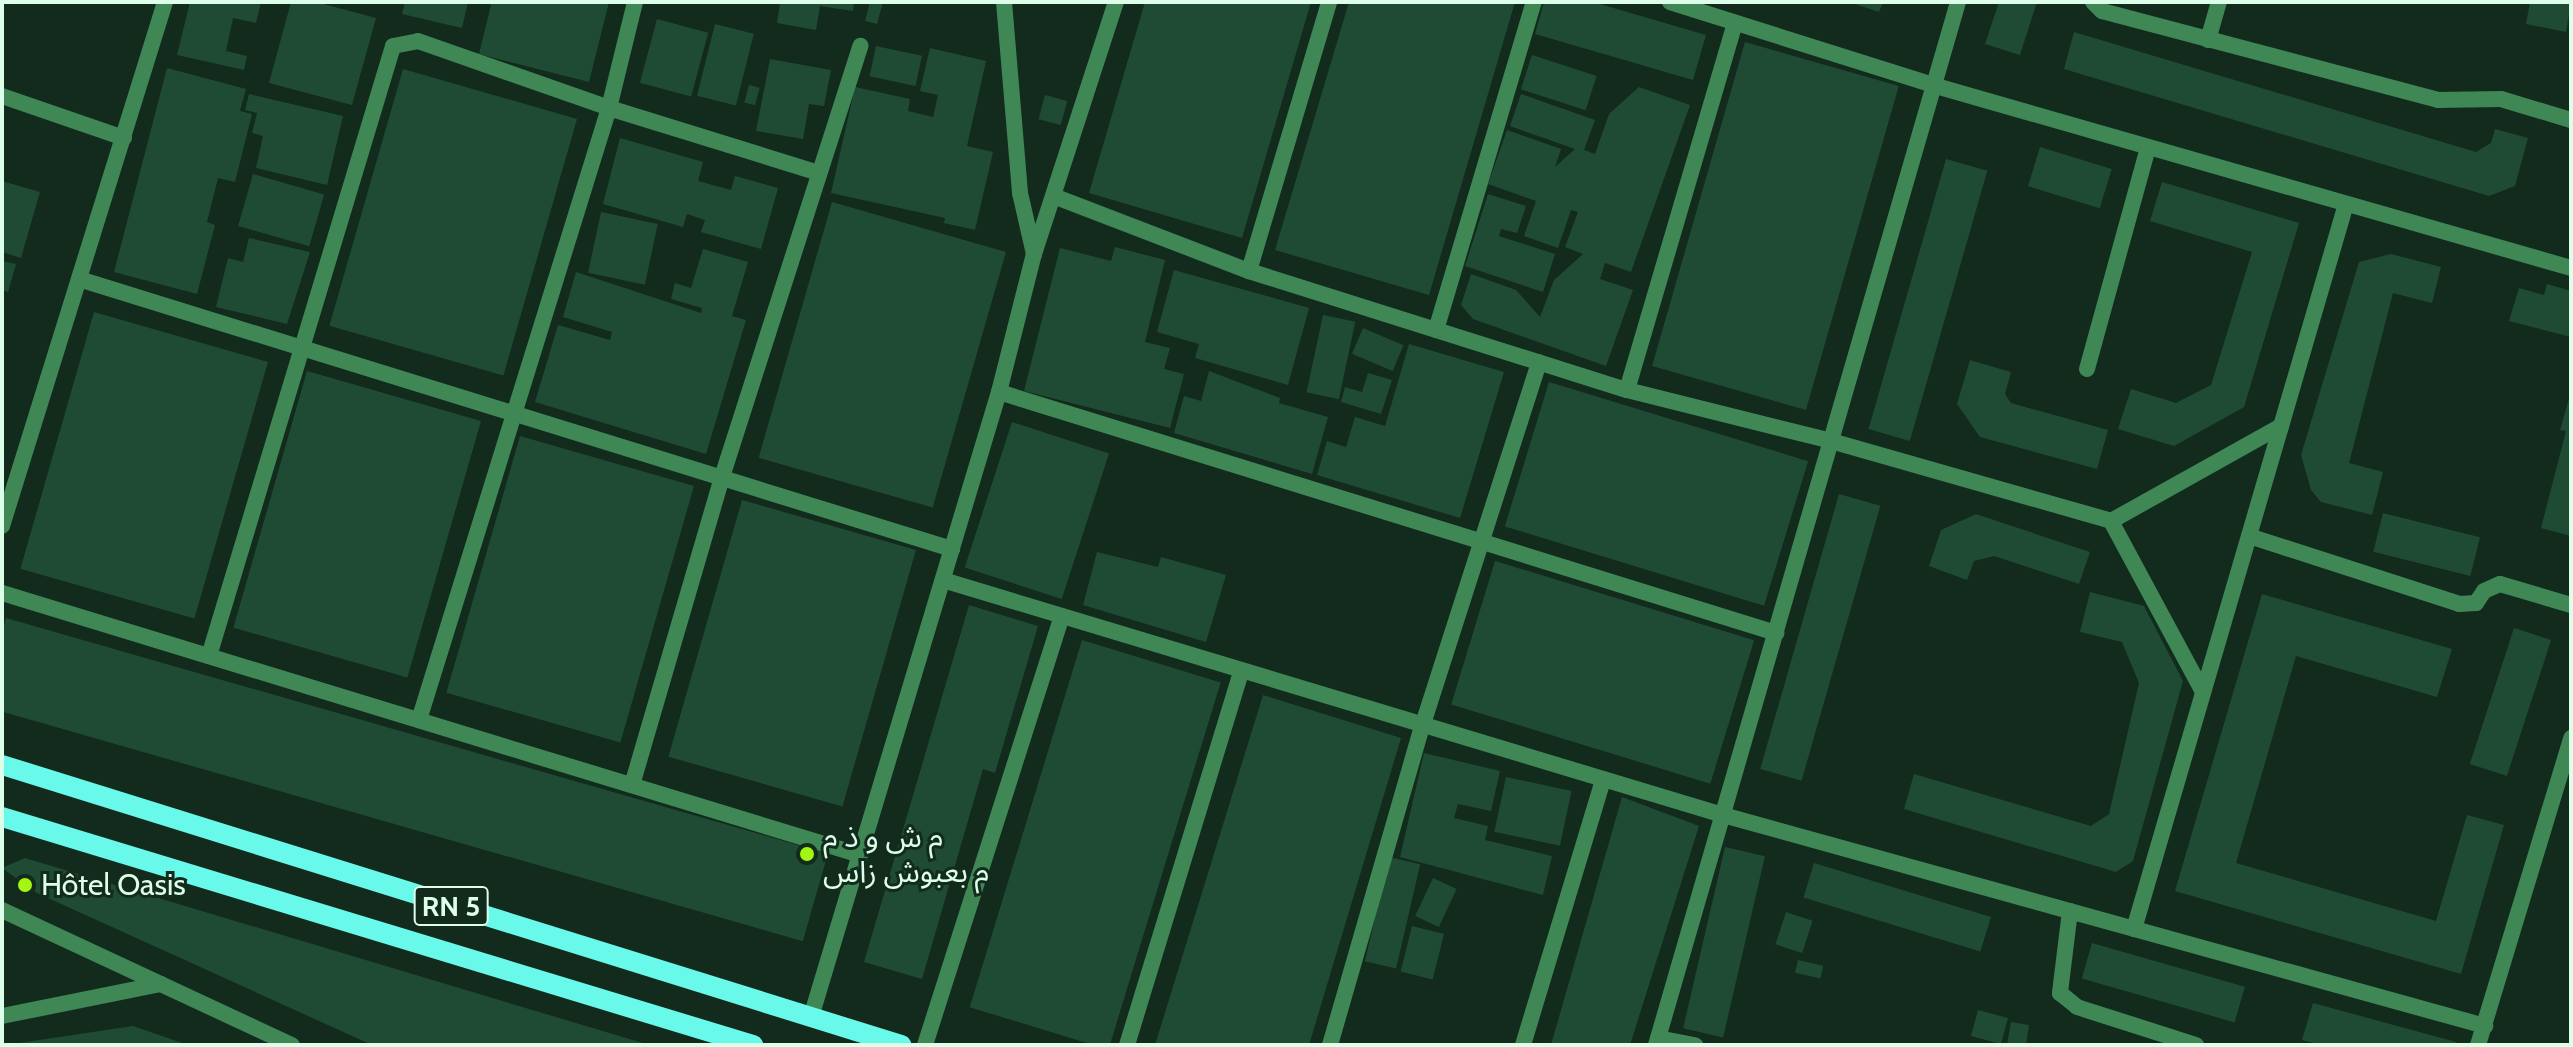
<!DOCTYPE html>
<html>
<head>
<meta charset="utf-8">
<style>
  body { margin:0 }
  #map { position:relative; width:2573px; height:1047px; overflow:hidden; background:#122b1d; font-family:Cabin,"Noto Sans Arabic",sans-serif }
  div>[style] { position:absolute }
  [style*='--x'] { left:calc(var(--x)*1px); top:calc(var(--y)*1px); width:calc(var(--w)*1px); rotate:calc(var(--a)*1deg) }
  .building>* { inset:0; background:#1f4b34; transform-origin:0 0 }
  .minor>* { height:16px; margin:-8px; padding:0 8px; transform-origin:8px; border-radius:8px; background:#3f8755 }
  .primary>* { height:20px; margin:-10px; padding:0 10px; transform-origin:10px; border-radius:10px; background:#69f9ea }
  .dots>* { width:22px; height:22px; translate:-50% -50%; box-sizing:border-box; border:4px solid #122b1d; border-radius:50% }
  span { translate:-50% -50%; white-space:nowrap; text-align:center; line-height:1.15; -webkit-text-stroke:6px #122b1d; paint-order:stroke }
  .shield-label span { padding:2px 6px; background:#122b1d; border:2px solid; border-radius:6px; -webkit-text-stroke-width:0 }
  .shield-label { font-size:28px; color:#ddfee9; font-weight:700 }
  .poi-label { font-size:30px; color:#ddfee9 }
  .left { translate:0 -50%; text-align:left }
  .frame { position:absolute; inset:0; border:4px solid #ddfee9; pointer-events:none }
</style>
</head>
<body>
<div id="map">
  <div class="building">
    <div style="clip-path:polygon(190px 2px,261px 2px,256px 23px,233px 18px,226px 51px,247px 56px,244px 70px,177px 55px)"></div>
    <div style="clip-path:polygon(291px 2px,316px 2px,376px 18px,352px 105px,269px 83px)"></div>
    <div style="clip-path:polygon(405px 2px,468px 2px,462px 28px,402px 14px)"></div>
    <div style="clip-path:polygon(486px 2px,609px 2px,589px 82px,479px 54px,491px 5px)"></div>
    <div style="clip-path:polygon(780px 2px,854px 2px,853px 11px,820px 6px,816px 30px,777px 23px)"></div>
    <div style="clip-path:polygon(870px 2px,883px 2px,877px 24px,865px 21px)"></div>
    <div style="clip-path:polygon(1145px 2px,1311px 2px,1242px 238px,1089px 193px)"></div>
    <div style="clip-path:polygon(1349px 2px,1515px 2px,1429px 295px,1275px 250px)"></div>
    <div style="clip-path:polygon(1544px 2px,1593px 2px,1706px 35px,1693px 80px,1535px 34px)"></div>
    <div style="clip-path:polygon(1849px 2px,1883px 2px,1879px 12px)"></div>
    <div style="clip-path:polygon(1999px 2px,2037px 2px,2020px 55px,1985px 44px)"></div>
    <div style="clip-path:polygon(2530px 2px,2571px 2px,2566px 32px,2526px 24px)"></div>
    <div style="left:657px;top:19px;width:53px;height:66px;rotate:15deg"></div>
    <div style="left:715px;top:24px;width:40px;height:74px;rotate:14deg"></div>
    <div style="clip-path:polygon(2074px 32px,2476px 152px,2491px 143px,2495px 129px,2528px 138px,2515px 186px,2489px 196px,2064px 69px)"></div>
    <div style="left:1745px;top:42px;width:160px;height:337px;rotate:16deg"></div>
    <div style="left:876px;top:46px;width:47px;height:31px;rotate:12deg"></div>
    <div style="clip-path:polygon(930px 48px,986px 61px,967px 146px,993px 152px,975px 230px,944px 223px,945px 218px,831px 193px,855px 87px,910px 99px,908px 111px,933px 117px,938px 95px,920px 91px)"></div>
    <div style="left:1532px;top:55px;width:68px;height:36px;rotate:18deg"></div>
    <div style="clip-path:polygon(770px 59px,831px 70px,824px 106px,809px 104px,803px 139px,756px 131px)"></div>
    <div style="clip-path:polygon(167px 68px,246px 89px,240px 111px,252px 114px,235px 182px,218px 178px,207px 222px,215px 225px,197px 294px,114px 272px)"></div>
    <div style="left:403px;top:69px;width:181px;height:267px;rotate:16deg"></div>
    <div style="left:749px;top:85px;width:11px;height:18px;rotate:15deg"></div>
    <div style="clip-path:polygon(1639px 87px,1690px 105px,1631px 272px,1605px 263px,1600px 279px,1633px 290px,1606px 366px,1473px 319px,1461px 305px,1471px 274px,1516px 290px,1540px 317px,1554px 280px,1583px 254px,1565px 247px,1578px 212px,1571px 210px,1558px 248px,1524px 236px,1536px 201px,1488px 184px,1507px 130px,1561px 149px,1555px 167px,1575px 149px,1510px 126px,1521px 94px,1595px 120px,1584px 150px,1595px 154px,1609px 114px)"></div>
    <div style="clip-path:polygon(249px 94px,343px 116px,327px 185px,256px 168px,263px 136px,252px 133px,257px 113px,245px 110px)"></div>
    <div style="left:1045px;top:95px;width:23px;height:25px;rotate:15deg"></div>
    <div style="clip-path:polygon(620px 138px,703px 162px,698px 181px,731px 190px,735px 176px,778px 188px,761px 249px,701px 232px,705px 220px,687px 214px,683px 227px,603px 204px)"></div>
    <div style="left:2040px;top:147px;width:75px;height:41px;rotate:17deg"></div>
    <div style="left:1946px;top:159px;width:43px;height:281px;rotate:16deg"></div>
    <div style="left:253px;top:174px;width:74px;height:54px;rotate:16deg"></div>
    <div style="clip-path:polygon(2px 181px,40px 192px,21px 258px,2px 252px)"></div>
    <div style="clip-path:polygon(2162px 182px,2299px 223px,2244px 407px,2174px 446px,2118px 429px,2131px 389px,2176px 403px,2211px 385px,2252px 252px,2150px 221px)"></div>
    <div style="clip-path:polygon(1488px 194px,1526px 206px,1517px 233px,1501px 229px,1499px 236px,1555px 254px,1543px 292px,1465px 266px)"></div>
    <div style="left:832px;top:202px;width:181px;height:266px;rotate:16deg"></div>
    <div style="left:601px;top:212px;width:58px;height:62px;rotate:12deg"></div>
    <div style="clip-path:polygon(249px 238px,310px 252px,287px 324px,216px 307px,228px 258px,243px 262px)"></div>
    <div style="clip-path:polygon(1115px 247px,1165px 260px,1145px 342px,1170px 348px,1164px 369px,1184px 374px,1170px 428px,1024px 391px,1060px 248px,1111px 261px)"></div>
    <div style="clip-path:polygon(703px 249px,748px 262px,732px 316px,746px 320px,706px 454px,535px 402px,558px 325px,610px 340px,612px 332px,563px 317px,576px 272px,701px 313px,702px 308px,671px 299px,675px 283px,691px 288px)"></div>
    <div style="clip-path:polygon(2391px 254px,2441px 267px,2432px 303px,2393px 293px,2349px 463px,2383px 472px,2372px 515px,2321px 502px,2311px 490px,2301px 455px,2359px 262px)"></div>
    <div style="clip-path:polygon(2px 261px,16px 264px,8px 292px,2px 290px)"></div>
    <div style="clip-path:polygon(1174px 270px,1309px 308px,1288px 385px,1195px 358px,1199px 344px,1157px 332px)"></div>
    <div style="clip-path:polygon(2547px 284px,2571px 291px,2571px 337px,2509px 321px,2519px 288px,2544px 295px)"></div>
    <div style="left:94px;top:312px;width:181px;height:267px;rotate:16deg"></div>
    <div style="left:1323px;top:315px;width:33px;height:79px;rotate:12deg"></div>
    <div style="left:1363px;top:328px;width:44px;height:28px;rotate:23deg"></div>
    <div style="clip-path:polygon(1409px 344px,1504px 372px,1460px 518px,1317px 475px,1327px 441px,1346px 447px,1355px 417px,1385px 426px)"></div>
    <div style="clip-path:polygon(1970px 360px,2011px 372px,2005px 394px,2011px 403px,2108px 430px,2097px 469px,1980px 437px,1957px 404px)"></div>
    <div style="left:307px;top:371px;width:181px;height:267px;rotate:16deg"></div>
    <div style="clip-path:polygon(1209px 371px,1280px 398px,1279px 403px,1328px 417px,1312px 474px,1174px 433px,1184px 396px,1201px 401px)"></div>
    <div style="clip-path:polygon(1368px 373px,1392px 380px,1381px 414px,1341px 402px,1345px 387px,1362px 392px)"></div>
    <div style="left:1549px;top:382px;width:271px;height:151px;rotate:17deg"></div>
    <div style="clip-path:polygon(2571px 392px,2571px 536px,2541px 528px,2566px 431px,2560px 430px)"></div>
    <div style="left:1012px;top:422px;width:102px;height:153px;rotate:18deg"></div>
    <div style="left:520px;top:436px;width:181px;height:267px;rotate:16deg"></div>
    <div style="left:1839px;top:494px;width:43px;height:286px;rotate:16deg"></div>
    <div style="left:742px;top:500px;width:181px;height:267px;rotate:16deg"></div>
    <div style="left:2383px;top:513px;width:100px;height:40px;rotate:14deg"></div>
    <div style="clip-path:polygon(1976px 514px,2090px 552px,2079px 584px,1994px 556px,1974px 561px,1967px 580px,1929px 566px,1941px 530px)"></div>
    <div style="clip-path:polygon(1097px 552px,1158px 567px,1161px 557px,1226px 575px,1206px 642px,1083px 605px)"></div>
    <div style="left:1495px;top:561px;width:271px;height:150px;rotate:17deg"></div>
    <div style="clip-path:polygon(2090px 592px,2144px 606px,2183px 681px,2133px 861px,2116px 872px,1904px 809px,1914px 774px,2091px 826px,2109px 814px,2139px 683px,2122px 642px,2080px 632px)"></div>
    <div style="clip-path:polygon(2262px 594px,2452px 649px,2437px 697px,2296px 656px,2236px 863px,2436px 921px,2467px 815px,2504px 825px,2461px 974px,2175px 891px)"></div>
    <div style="clip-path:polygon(969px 605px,1038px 626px,995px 773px,983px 769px,922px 979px,864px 962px)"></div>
    <div style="left:6px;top:618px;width:855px;height:91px;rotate:16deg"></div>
    <div style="left:2514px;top:628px;width:39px;height:143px;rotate:18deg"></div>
    <div style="left:1082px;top:640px;width:145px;height:384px;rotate:17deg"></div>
    <div style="clip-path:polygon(1263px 695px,1401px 738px,1309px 1045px,1155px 1045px)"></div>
    <div style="clip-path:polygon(1424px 753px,1500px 771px,1491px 811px,1458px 804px,1454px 818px,1488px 826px,1485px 840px,1552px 856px,1543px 895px,1400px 857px)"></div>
    <div style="left:1506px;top:777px;width:67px;height:56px;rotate:12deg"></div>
    <div style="clip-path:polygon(1622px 797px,1699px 826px,1630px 1045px,1551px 1045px)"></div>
    <div style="left:1725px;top:847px;width:41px;height:186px;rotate:13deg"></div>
    <div style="left:1389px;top:857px;width:32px;height:107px;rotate:13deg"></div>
    <div style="clip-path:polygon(25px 858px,646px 1044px,646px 1045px,372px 1045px,37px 893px,2px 868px)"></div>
    <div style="left:1814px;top:863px;width:185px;height:36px;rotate:17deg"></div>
    <div style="left:1433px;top:878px;width:26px;height:42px;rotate:25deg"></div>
    <div style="left:1786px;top:912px;width:28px;height:34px;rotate:18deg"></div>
    <div style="left:1412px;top:926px;width:33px;height:47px;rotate:14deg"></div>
    <div style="left:2092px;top:943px;width:159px;height:37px;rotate:16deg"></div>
    <div style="left:1798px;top:960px;width:26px;height:13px;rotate:13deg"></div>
    <div style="clip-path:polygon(2313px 1003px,2456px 1042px,2456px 1045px,2321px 1045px,2302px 1040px)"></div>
    <div style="left:1978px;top:1010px;width:31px;height:27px;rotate:15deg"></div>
    <div style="clip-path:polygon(2011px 1022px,2029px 1025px,2026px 1045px,2007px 1045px)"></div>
    <div style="clip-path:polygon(133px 1026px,188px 1045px,19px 1045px,19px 1043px)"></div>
  </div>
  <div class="minor">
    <div style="--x:1004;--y:2;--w:192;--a:85.2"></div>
    <div style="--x:1020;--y:193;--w:63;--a:77.1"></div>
    <div style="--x:1670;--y:2;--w:279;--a:17.5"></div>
    <div style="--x:1936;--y:86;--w:661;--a:15.99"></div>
    <div style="--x:2093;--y:2;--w:13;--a:45"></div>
    <div style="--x:2102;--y:11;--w:348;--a:14.8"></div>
    <div style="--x:2438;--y:100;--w:63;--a:-0.9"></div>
    <div style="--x:2501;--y:99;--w:73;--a:16.7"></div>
    <div style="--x:2208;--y:40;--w:40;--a:-74"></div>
    <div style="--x:2;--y:96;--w:129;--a:19"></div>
    <div style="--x:1056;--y:197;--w:207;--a:21"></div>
    <div style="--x:1249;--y:271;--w:396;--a:17.5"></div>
    <div style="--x:1627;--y:390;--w:210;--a:14"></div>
    <div style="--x:1831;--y:441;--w:291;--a:15.9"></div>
    <div style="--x:1249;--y:271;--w:281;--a:-73.4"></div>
    <div style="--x:79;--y:279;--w:914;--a:17.19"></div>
    <div style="--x:1436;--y:330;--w:342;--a:-73.4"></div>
    <div style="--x:2087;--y:369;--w:230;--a:-74.6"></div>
    <div style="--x:1627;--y:390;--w:383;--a:-73.6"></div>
    <div style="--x:999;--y:392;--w:814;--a:17.23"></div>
    <div style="--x:2;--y:526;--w:549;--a:-72.72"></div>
    <div style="--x:2249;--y:536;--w:221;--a:17.9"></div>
    <div style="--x:2459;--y:604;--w:17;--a:-3"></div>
    <div style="--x:2476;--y:603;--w:14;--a:-56"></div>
    <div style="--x:2484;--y:591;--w:17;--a:-24"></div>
    <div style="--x:2500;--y:584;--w:74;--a:16.5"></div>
    <div style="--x:943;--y:580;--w:815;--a:16.77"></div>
    <div style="--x:1723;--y:815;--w:791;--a:15.48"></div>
    <div style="--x:2;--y:593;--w:897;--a:16.98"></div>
    <div style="--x:209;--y:656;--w:637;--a:-73.21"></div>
    <div style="--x:393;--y:46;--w:25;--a:-11"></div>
    <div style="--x:418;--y:41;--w:202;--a:19.3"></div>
    <div style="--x:609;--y:108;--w:220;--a:17.2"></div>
    <div style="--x:2203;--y:692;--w:194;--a:-118.3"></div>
    <div style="--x:2111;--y:521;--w:195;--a:-29.2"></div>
    <div style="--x:419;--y:720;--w:641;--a:-72.75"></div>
    <div style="--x:609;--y:108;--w:109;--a:-76.2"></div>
    <div style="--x:632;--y:785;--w:321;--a:-73.7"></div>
    <div style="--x:722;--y:477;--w:453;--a:-72.2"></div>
    <div style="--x:2;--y:910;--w:320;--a:25"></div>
    <div style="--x:2070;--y:911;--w:83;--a:97"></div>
    <div style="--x:2060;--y:993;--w:22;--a:39"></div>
    <div style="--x:2077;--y:1007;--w:125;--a:17.7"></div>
    <div style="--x:2134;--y:929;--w:755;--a:-73.7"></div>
    <div style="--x:2;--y:1016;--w:162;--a:-11.4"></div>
    <div style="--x:811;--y:1017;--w:653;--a:-73.26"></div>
    <div style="--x:999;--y:392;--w:142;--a:-75.8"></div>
    <div style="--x:1034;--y:254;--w:265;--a:-72"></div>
    <div style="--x:1658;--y:1038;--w:38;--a:11"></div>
    <div style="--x:925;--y:1045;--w:450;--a:-72.3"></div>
    <div style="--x:1127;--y:1045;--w:391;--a:-73"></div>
    <div style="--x:1330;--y:1045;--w:331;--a:-73.9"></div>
    <div style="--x:1422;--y:727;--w:383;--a:-72.2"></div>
    <div style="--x:1523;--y:1045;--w:277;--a:-73.2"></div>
    <div style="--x:1656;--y:1045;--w:1086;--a:-73.85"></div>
    <div style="--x:2478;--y:1045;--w:321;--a:-73.1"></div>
  </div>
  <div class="primary">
    <div style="--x:2;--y:765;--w:942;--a:17.3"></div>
    <div style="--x:2;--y:817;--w:785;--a:16.89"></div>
  </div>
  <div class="dots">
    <div style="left:807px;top:854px;background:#a2f611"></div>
    <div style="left:25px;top:885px;background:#a2f611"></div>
  </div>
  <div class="shield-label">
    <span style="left:451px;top:906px">RN 5</span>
  </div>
  <div class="poi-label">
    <span class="left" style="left:823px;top:854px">م ش و ذ م<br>م بعبوش زاس</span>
    <span class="left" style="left:41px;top:885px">Hôtel Oasis</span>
  </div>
  <div class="frame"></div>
</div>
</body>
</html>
